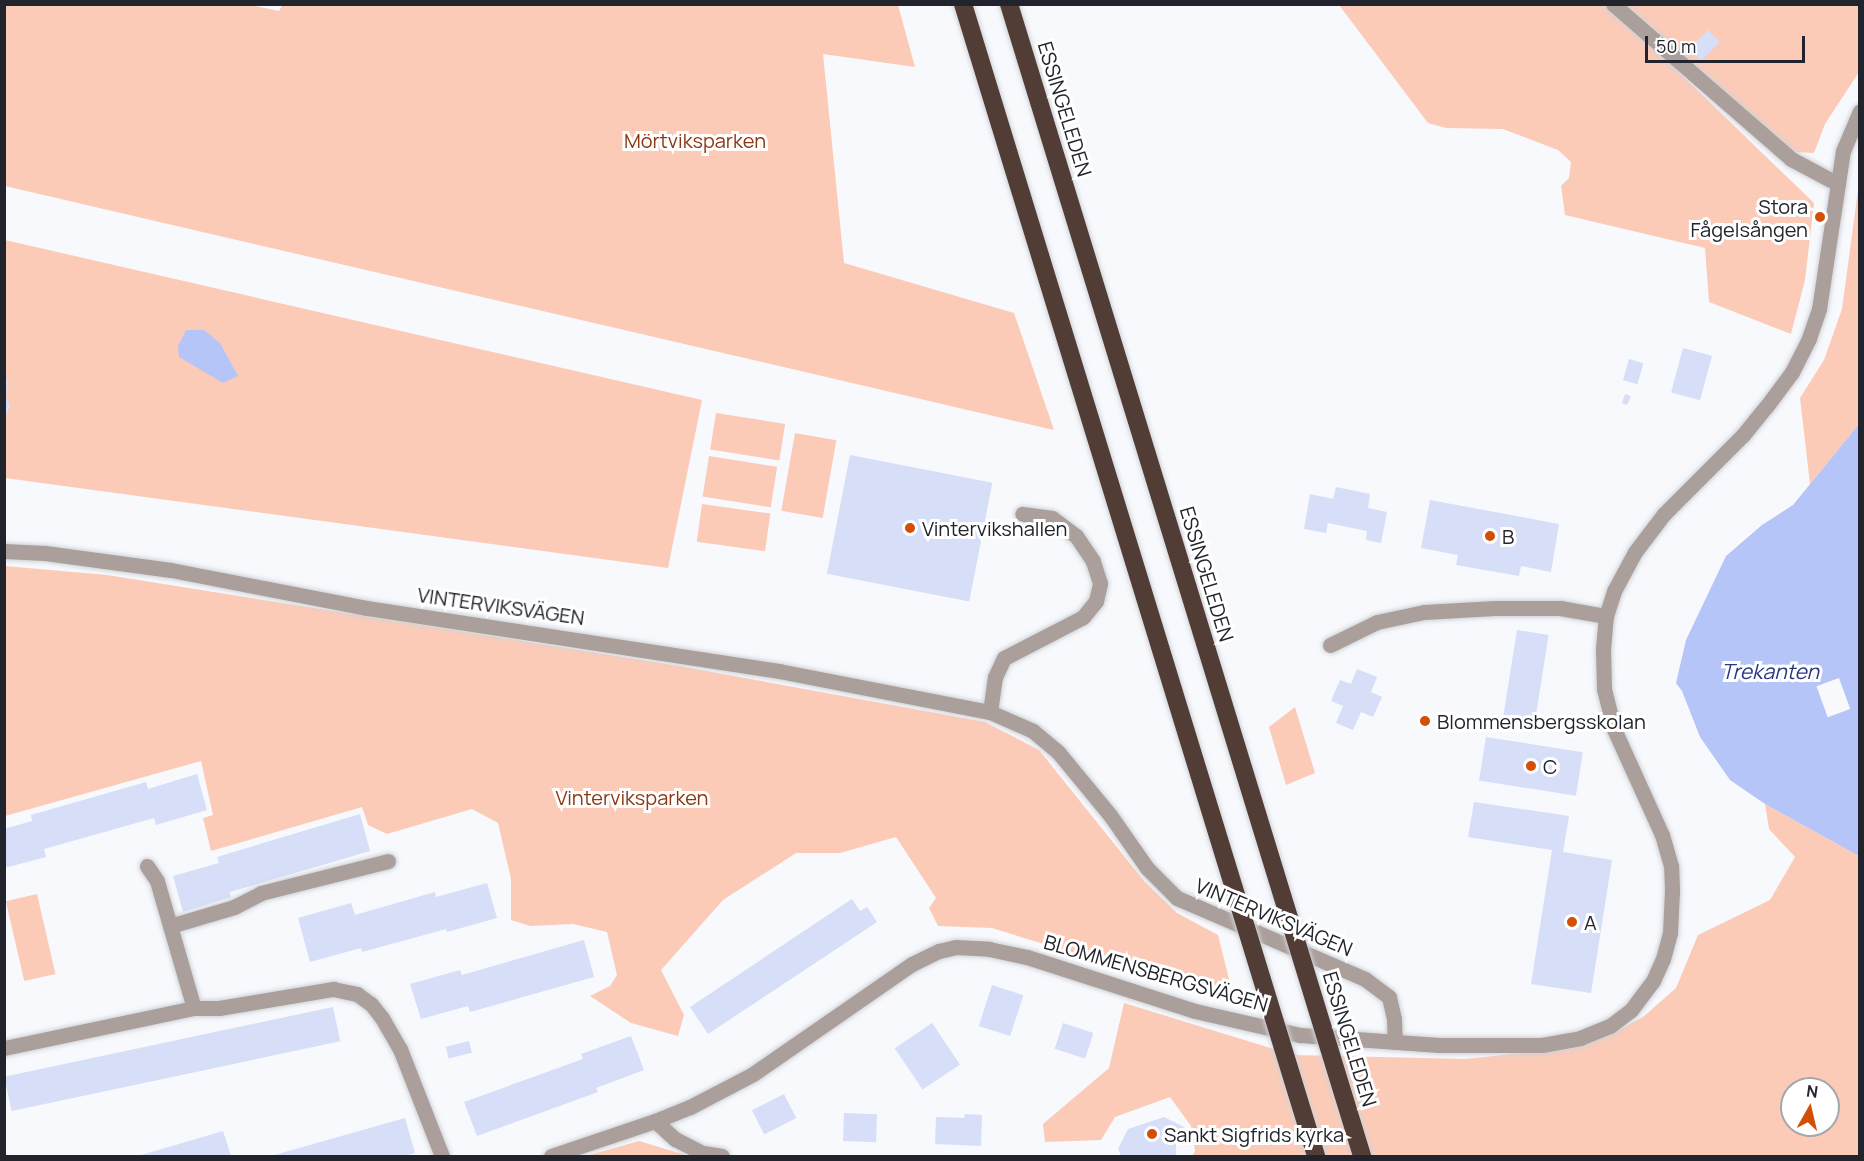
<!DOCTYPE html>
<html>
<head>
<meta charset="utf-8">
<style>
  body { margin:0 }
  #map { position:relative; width:1864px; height:1161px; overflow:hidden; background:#f7f9fd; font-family:Manrope,sans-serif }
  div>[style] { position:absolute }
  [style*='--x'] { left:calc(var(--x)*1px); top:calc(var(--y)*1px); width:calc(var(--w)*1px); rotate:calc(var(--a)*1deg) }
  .green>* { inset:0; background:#fbcbb8; transform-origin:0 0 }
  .water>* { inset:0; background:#b6c5f8 }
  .pier>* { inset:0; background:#f7f9fd; transform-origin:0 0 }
  .building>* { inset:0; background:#d6def8; transform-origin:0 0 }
  .roads { filter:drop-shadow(0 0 2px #d0d3d7) drop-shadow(0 0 2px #d0d3d7) }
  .street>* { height:15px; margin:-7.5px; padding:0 7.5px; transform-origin:7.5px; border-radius:7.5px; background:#aa9f9b }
  .bridges { filter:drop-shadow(0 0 2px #d0d3d7) drop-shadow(0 0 2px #d0d3d7) }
  .highway-bridge>* { height:18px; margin:-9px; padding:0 9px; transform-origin:9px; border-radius:9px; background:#513d36 }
  .dots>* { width:16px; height:16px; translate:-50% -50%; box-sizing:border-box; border:3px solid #fff; border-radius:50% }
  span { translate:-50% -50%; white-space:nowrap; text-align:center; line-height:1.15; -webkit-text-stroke:6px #fff; paint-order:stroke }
  .street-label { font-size:20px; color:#21242c }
  .park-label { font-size:20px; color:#8b3914 }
  .poi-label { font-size:20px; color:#21242c }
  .right { translate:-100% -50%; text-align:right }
  .left { translate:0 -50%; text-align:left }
  .water-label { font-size:21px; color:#2b3780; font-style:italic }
  .frame { position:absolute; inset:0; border:6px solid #21242c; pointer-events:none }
  .north { position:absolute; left:1780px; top:1077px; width:60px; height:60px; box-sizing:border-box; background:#fff; border:2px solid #a6a7ab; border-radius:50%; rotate:8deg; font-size:16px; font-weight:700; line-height:24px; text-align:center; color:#21242c }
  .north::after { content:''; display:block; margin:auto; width:21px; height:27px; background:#d34f05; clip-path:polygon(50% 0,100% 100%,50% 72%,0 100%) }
  .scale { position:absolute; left:1645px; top:36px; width:160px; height:27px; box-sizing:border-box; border:3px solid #21242c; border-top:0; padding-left:8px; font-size:18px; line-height:21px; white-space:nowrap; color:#21242c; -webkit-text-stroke:4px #fff; paint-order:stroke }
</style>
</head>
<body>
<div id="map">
  <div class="green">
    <div style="clip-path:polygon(250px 5px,279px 11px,283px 4px,898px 5px,915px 67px,823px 54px,844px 263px,1014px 313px,1054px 430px,5px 186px,5px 5px)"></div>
    <div style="clip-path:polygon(1339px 5px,1603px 5px,1663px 57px,1814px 203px,1805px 280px,1791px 334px,1709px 302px,1705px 248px,1565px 215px,1561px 186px,1569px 178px,1571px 162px,1558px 150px,1503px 129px,1446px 128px,1428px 123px)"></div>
    <div style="clip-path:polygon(1623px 5px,1859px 5px,1859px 72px,1825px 124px,1814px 153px,1793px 152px)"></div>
    <div style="clip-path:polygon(1859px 183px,1859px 424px,1810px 484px,1800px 398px,1824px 360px,1842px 309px)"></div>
    <div style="clip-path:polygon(5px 240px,702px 400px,668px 568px,5px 478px)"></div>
    <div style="left:716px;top:413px;width:70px;height:37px;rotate:9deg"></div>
    <div style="left:795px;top:433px;width:42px;height:79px;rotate:10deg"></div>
    <div style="left:709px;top:456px;width:69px;height:41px;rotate:9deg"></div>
    <div style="left:702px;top:504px;width:69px;height:38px;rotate:8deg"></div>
    <div style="clip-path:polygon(5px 566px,107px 575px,679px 666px,985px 722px,1039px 750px,1144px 881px,1177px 913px,1218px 935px,1235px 1003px,992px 928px,938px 926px,929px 908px,936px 898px,896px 837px,840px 853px,796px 853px,723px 900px,661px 970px,684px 1015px,678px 1036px,631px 1023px,590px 996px,610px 986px,617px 975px,607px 932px,573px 924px,530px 926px,511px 920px,511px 879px,498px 823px,472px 809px,387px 834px,368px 825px,362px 807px,211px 851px,203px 818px,213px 815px,201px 761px,5px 816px)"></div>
    <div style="clip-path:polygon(1295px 707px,1315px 773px,1286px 785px,1269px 727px)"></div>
    <div style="clip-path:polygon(evenodd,1765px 804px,1859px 856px,1859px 1156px,1192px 1156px,1195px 1151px,1191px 1126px,1170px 1097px,1115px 1117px,1101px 1140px,1045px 1142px,1043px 1124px,1109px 1068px,1124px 1003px,1293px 1055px,1466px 1059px,1576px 1047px,1608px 1036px,1643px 1017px,1676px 988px,1698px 935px,1770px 900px,1795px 857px,1769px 829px,1765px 804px,1792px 1089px,1828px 1089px,1828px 1125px,1792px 1125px,1792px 1089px)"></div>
    <div style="left:37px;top:894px;width:82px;height:32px;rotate:77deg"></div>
    <div style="clip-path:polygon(639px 1141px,689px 1156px,586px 1156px)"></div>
  </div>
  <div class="water">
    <div style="clip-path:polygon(186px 330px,204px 330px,220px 343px,238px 376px,223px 383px,179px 357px,178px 346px)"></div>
    <div style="clip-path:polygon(1859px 424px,1859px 856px,1765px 804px,1730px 780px,1700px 737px,1682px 691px,1676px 683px,1686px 640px,1726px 556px,1762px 525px,1793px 505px)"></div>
  </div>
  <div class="pier">
    <div style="left:1839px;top:678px;width:33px;height:24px;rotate:70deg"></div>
  </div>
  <div class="building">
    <div style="left:1708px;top:30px;width:17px;height:27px;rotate:45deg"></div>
    <div style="left:1683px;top:348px;width:30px;height:46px;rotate:15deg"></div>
    <div style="left:1629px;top:359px;width:15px;height:22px;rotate:16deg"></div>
    <div style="clip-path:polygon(4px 378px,8px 379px,6px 396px,10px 406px,4px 421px)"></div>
    <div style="clip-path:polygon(1625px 394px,1631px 396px,1627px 405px,1622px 403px)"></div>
    <div style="left:850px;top:455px;width:145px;height:121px;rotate:11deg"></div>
    <div style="clip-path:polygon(1336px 487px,1370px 494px,1368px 508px,1387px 512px,1381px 543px,1366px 540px,1367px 531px,1328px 523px,1326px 533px,1304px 529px,1310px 494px,1333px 499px)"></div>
    <div style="clip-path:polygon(1430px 500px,1559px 524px,1551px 572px,1521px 566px,1519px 576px,1456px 565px,1458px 555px,1421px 548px)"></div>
    <div style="left:1517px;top:630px;width:32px;height:98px;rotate:9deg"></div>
    <div style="clip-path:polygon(1357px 669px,1377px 677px,1371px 692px,1382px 697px,1373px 717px,1361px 712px,1353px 730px,1336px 723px,1343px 706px,1331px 701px,1340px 680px,1351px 684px)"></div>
    <div style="left:1486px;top:737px;width:98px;height:44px;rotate:9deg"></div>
    <div style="clip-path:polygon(197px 774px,207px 810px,156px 825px,154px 818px,44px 849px,46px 857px,4px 868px,4px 829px,32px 821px,31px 815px,146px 782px,148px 789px)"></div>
    <div style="clip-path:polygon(1474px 802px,1569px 816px,1563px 852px,1612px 860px,1591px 993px,1531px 984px,1552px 850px,1468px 837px)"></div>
    <div style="clip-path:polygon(360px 814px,370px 851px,230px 892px,231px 897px,183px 912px,173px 876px,219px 863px,217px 857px)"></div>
    <div style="clip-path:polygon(487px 883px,497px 918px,447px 932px,446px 929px,362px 952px,361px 948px,310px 962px,298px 918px,351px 903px,355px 915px,435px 892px,436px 897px)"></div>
    <div style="clip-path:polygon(852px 899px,860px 911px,867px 907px,877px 922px,708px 1034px,690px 1007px)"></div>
    <div style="clip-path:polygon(584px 940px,594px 977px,470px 1012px,468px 1006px,421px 1019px,410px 984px,460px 970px,462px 975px)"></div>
    <div style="left:992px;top:985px;width:33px;height:43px;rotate:18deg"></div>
    <div style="left:333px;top:1007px;width:35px;height:336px;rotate:78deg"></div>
    <div style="left:932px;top:1023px;width:50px;height:45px;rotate:56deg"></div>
    <div style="left:1063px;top:1023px;width:32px;height:27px;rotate:18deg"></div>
    <div style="clip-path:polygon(631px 1036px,644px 1070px,596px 1088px,598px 1092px,477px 1136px,464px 1102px,583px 1059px,581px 1054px)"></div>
    <div style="left:469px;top:1041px;width:12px;height:24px;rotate:76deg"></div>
    <div style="left:784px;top:1094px;width:27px;height:36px;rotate:63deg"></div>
    <div style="left:844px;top:1113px;width:33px;height:28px;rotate:2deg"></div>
    <div style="clip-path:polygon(965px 1114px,982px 1115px,981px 1146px,935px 1144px,936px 1117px,964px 1118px)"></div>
    <div style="clip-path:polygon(1164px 1117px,1184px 1127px,1176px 1140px,1176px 1156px,1121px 1156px,1118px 1149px,1128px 1129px)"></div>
    <div style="clip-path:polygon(405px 1118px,415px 1153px,404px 1156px,271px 1156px)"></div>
    <div style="clip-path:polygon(223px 1131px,231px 1156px,138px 1156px)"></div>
  </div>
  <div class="roads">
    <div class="street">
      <div style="--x:1613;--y:4;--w:236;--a:41"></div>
      <div style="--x:1791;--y:159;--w:53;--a:28"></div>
      <div style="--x:4;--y:551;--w:41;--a:2.8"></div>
      <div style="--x:45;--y:553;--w:127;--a:7.7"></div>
      <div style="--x:171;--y:570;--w:200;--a:11"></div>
      <div style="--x:367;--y:608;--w:417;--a:8.7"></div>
      <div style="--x:779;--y:671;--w:215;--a:11"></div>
      <div style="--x:990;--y:712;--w:47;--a:23.8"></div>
      <div style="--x:1033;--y:731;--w:33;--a:40"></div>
      <div style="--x:1058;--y:752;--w:82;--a:50.5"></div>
      <div style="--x:1110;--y:815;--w:65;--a:55.1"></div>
      <div style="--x:1147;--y:868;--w:42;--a:45"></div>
      <div style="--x:1177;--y:898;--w:205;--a:23.3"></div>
      <div style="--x:1365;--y:979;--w:30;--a:37"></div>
      <div style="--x:1389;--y:997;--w:23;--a:77"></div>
      <div style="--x:1394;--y:1019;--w:23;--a:88"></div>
      <div style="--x:1330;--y:645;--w:52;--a:-26.1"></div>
      <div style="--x:1377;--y:622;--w:48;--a:-12"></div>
      <div style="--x:1424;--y:612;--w:71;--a:-3.2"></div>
      <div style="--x:1495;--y:608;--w:65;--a:0"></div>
      <div style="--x:1560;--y:608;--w:47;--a:9.9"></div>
      <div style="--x:990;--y:712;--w:35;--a:-82"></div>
      <div style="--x:995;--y:677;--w:21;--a:-65"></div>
      <div style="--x:1004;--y:658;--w:89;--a:-27.4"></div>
      <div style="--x:1083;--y:617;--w:21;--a:-51"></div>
      <div style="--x:1096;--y:601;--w:18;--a:-77"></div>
      <div style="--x:1100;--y:583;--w:23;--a:-108"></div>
      <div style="--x:1093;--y:561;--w:30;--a:-124"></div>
      <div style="--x:1076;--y:536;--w:30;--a:-143"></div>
      <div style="--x:1052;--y:518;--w:30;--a:-172"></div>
      <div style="--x:147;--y:866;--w:18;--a:56"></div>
      <div style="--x:157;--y:881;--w:132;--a:73.8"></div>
      <div style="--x:170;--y:926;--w:67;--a:-16.5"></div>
      <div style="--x:234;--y:907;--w:30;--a:-27"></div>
      <div style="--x:261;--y:893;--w:131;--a:-14.1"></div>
      <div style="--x:4;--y:1048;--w:194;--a:-11.9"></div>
      <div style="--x:194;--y:1008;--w:25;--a:0"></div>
      <div style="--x:219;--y:1008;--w:116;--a:-9.5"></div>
      <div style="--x:333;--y:989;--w:25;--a:12"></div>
      <div style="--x:357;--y:994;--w:17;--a:36"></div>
      <div style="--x:371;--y:1004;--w:18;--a:52"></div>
      <div style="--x:382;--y:1018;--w:36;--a:60"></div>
      <div style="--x:400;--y:1049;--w:115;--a:68.6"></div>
      <div style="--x:655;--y:1121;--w:27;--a:42"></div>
      <div style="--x:675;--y:1139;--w:31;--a:27"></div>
      <div style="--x:703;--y:1153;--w:19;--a:9"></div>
      <div style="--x:551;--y:1156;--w:110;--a:-18.6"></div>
      <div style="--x:655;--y:1121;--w:38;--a:-22"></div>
      <div style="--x:690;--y:1107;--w:71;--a:-27.6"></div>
      <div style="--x:753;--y:1074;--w:193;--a:-34.7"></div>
      <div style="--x:912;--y:964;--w:30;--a:-26"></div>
      <div style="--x:939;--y:951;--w:17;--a:-13"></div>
      <div style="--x:956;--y:947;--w:33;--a:3"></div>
      <div style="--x:989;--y:949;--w:39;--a:12"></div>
      <div style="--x:1027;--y:957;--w:176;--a:17.8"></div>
      <div style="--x:1195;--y:1011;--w:108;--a:12.9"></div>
      <div style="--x:1300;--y:1035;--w:139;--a:4.1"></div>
      <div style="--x:1439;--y:1045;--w:103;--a:0"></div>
      <div style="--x:1542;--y:1045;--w:39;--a:-10"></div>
      <div style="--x:1580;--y:1038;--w:32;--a:-22"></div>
      <div style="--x:1610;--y:1026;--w:26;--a:-37"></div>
      <div style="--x:1631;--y:1010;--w:36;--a:-53"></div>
      <div style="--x:1653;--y:981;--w:24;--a:-66"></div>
      <div style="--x:1663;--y:959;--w:27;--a:-75"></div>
      <div style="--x:1670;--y:933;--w:43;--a:-87.3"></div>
      <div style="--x:1672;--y:890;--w:24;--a:-92"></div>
      <div style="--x:1671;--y:866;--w:32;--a:-106"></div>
      <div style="--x:1662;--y:835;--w:116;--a:-114.4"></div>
      <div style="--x:1614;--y:729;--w:41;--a:-104"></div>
      <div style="--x:1604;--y:689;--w:40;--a:-91.4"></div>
      <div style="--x:1603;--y:649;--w:33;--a:-85"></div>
      <div style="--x:1606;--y:616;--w:26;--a:-72"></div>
      <div style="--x:1614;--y:591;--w:44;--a:-61.7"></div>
      <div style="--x:1635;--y:552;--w:48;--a:-52.7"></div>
      <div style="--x:1664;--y:514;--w:112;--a:-45"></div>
      <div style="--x:1743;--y:435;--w:36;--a:-51"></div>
      <div style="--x:1766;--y:407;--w:44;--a:-53.4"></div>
      <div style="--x:1792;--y:372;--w:38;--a:-63"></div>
      <div style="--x:1809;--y:338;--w:31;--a:-71"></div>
      <div style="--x:1819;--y:309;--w:160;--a:-81.4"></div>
      <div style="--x:1843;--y:151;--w:43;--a:-67"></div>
    </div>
  </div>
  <div class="bridges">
    <div class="highway-bridge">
      <div style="--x:963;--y:4;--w:1205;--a:72.96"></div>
      <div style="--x:1009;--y:4;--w:1205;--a:72.96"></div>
    </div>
  </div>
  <div class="dots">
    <div style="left:1820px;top:217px;background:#d34f05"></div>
    <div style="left:910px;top:528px;background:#d34f05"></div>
    <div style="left:1490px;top:536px;background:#d34f05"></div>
    <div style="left:1425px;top:721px;background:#d34f05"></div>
    <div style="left:1531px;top:766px;background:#d34f05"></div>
    <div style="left:1572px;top:922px;background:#d34f05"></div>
    <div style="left:1152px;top:1134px;background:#d34f05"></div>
  </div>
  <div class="street-label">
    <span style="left:1065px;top:109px;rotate:73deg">ESSINGELEDEN</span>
    <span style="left:1207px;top:574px;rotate:73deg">ESSINGELEDEN</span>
    <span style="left:501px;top:606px;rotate:8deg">VINTERVIKSVÄGEN</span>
    <span style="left:1274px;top:917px;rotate:23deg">VINTERVIKSVÄGEN</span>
    <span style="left:1156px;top:973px;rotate:16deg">BLOMMENSBERGSVÄGEN</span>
    <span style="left:1350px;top:1039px;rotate:73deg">ESSINGELEDEN</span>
  </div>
  <div class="park-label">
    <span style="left:695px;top:140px">Mörtviksparken</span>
    <span style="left:632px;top:797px">Vinterviksparken</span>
  </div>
  <div class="poi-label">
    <span class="right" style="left:1808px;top:218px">Stora<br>Fågelsången</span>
    <span class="left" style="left:922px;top:528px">Vintervikshallen</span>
    <span class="left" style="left:1502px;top:536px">B</span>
    <span class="left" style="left:1437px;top:721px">Blommensbergsskolan</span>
    <span class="left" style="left:1543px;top:766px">C</span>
    <span class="left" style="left:1584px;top:922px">A</span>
    <span class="left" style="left:1164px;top:1134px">Sankt Sigfrids kyrka</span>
  </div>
  <div class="water-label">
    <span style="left:1770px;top:671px">Trekanten</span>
  </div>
  <div class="frame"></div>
  <div class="north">N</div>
  <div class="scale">50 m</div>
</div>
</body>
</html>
